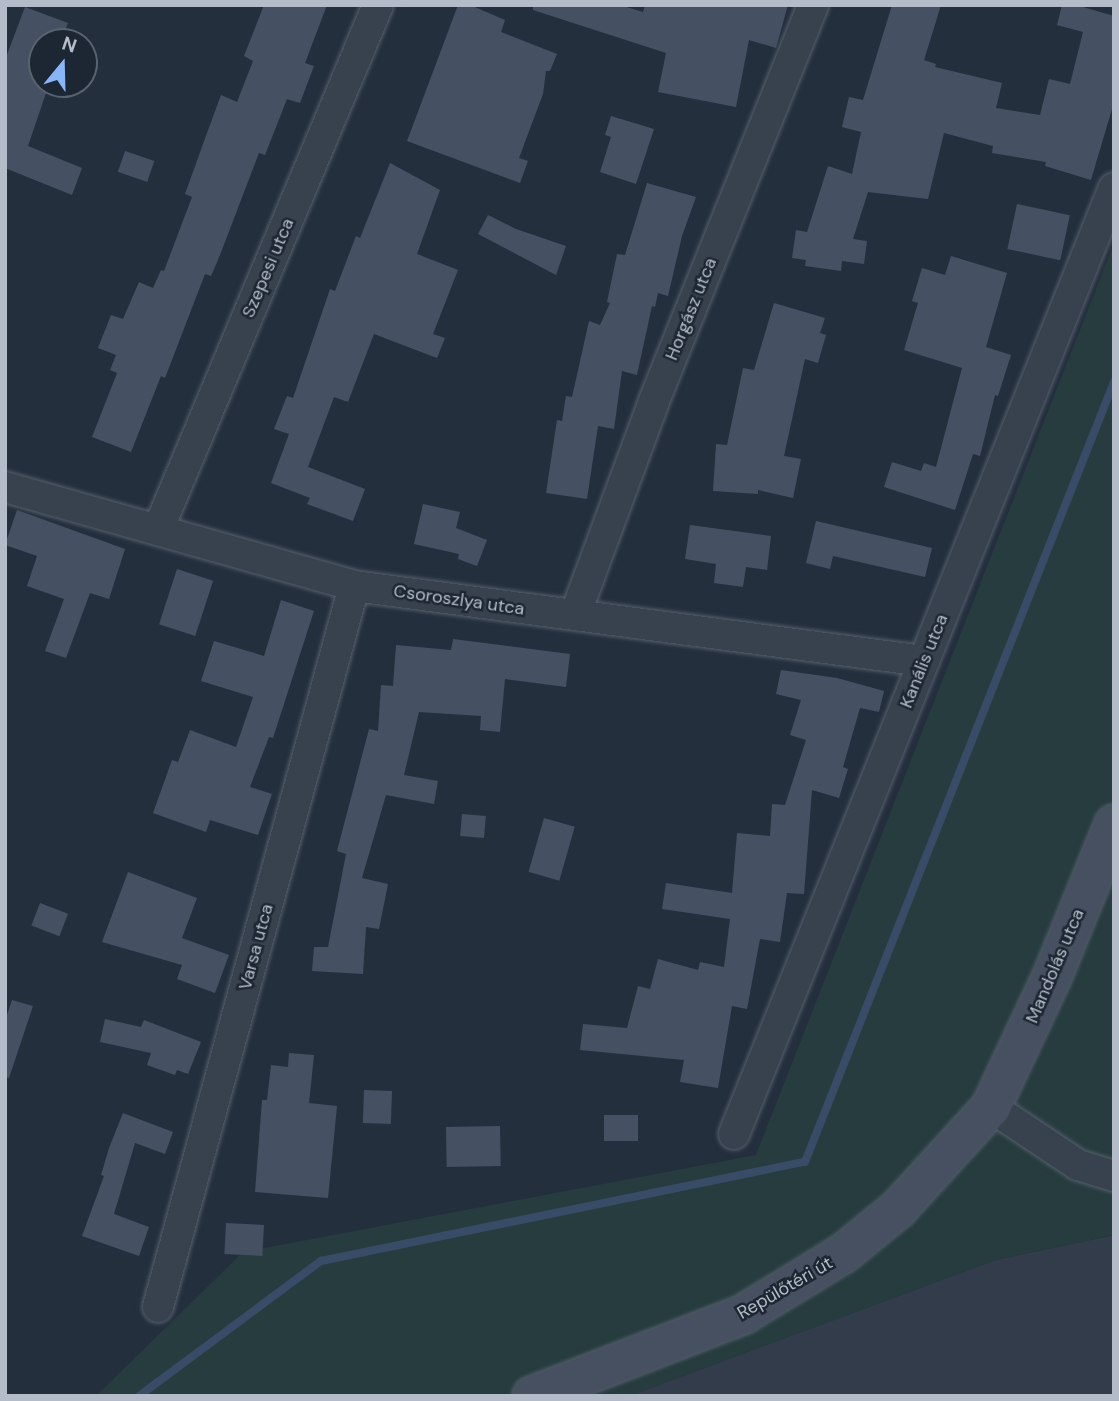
<!DOCTYPE html>
<html>
<head>
<meta charset="utf-8">
<style>
  body { margin:0 }
  #map { position:relative; width:1119px; height:1401px; overflow:hidden; background:#242f3e; font-family:"DM Sans",sans-serif }
  div>[style] { position:absolute }
  [style*='--x'] { left:calc(var(--x)*1px); top:calc(var(--y)*1px); width:calc(var(--w)*1px); rotate:calc(var(--a)*1deg) }
  .airport>* { inset:0; background:#323c4b }
  .green>* { inset:0; background:#263c3f }
  .stream>* { height:8px; margin:-4px; padding:0 4px; transform-origin:4px; border-radius:4px; background:#394c67 }
  .building>* { inset:0; background:#455162; transform-origin:0 0 }
  .roads { filter:drop-shadow(0 0 2px #565f6c) drop-shadow(0 0 2px #565f6c) }
  .street>* { height:30px; margin:-15px; padding:0 15px; transform-origin:15px; border-radius:15px; background:#38414e }
  .secondary>* { height:38px; margin:-19px; padding:0 19px; transform-origin:19px; border-radius:19px; background:#465061 }
  span { translate:-50% -50%; white-space:nowrap; text-align:center; line-height:1.15; -webkit-text-stroke:5px #1d2633; paint-order:stroke }
  .street-label { font-size:18px; color:#b4bcc9 }
  .frame { position:absolute; inset:0; border:7px solid #b4bcc9; pointer-events:none }
  .north { position:absolute; left:28px; top:28px; width:70px; height:70px; box-sizing:border-box; background:#1d2633; border:2px solid #59626f; border-radius:50%; rotate:19deg; font-size:19px; font-weight:700; line-height:28px; text-align:center; color:#b4bcc9 }
  .north::after { content:''; display:block; margin:auto; width:24px; height:32px; background:#8ab4f8; clip-path:polygon(50% 0,100% 100%,50% 72%,0 100%) }
</style>
</head>
<body>
<div id="map">
  <div class="airport">
    <div style="clip-path:polygon(1114px 1235px,1114px 1396px,629px 1396px,995px 1260px)"></div>
  </div>
  <div class="green">
    <div style="clip-path:polygon(1114px 243px,1114px 1235px,995px 1260px,629px 1396px,96px 1396px,243px 1252px,756px 1155px)"></div>
  </div>
  <div class="stream">
    <div style="--x:139;--y:1396;--w:227;--a:-36.6"></div>
    <div style="--x:321;--y:1261;--w:494;--a:-11.6"></div>
    <div style="--x:805;--y:1162;--w:839;--a:-68.39"></div>
  </div>
  <div class="building">
    <div style="clip-path:polygon(264px 5px,327px 5px,305px 63px,314px 66px,300px 103px,287px 99px,265px 155px,259px 153px,220px 255px,211px 276px,205px 274px,165px 378px,161px 376px,131px 452px,92px 437px,117px 373px,110px 370px,116px 355px,98px 348px,111px 315px,123px 319px,139px 282px,153px 288px,161px 270px,164px 271px,192px 197px,185px 194px,207px 133px,221px 95px,237px 102px,253px 61px,244px 56px)"></div>
    <div style="clip-path:polygon(458px 5px,470px 5px,505px 20px,501px 32px,557px 54px,550px 71px,546px 71px,543px 94px,519px 158px,528px 161px,520px 183px,407px 141px)"></div>
    <div style="clip-path:polygon(533px 5px,620px 5px,643px 12px,645px 5px,788px 5px,776px 48px,749px 40px,736px 107px,658px 92px,666px 53px,533px 10px)"></div>
    <div style="clip-path:polygon(892px 5px,941px 5px,924px 60px,936px 64px,935px 67px,1002px 83px,996px 108px,1040px 115px,1049px 79px,1070px 84px,1083px 32px,1057px 25px,1062px 5px,1076px 5px,1114px 16px,1114px 102px,1091px 180px,1045px 166px,1046px 162px,992px 153px,993px 146px,944px 133px,928px 199px,868px 192px,853px 239px,867px 241px,864px 264px,842px 261px,841px 271px,805px 266px,806px 260px,792px 258px,796px 230px,807px 232px,828px 166px,852px 174px,861px 132px,842px 127px,849px 97px,863px 100px)"></div>
    <div style="clip-path:polygon(25px 7px,68px 23px,60px 42px,42px 42px,42px 84px,49px 84px,28px 146px,82px 168px,72px 195px,5px 168px,5px 60px)"></div>
    <div style="clip-path:polygon(611px 116px,654px 129px,636px 184px,600px 172px,611px 137px,605px 135px)"></div>
    <div style="left:125px;top:151px;width:31px;height:22px;rotate:19deg"></div>
    <div style="clip-path:polygon(390px 163px,440px 190px,417px 254px,458px 270px,433px 334px,445px 338px,437px 358px,374px 334px,348px 402px,334px 397px,308px 467px,365px 489px,353px 521px,307px 504px,310px 498px,271px 483px,289px 434px,274px 429px,287px 396px,293px 398px,330px 289px,335px 291px,356px 236px,360px 238px)"></div>
    <div style="clip-path:polygon(647px 183px,696px 197px,682px 236px,668px 296px,658px 293px,655px 307px,652px 306px,637px 375px,622px 371px,614px 429px,598px 426px,587px 499px,546px 493px,557px 420px,562px 421px,566px 396px,572px 397px,589px 321px,600px 325px,610px 303px,607px 302px,617px 254px,625px 255px)"></div>
    <div style="left:1017px;top:204px;width:54px;height:46px;rotate:12deg"></div>
    <div style="clip-path:polygon(488px 215px,516px 229px,566px 246px,556px 275px,478px 234px)"></div>
    <div style="clip-path:polygon(951px 256px,1007px 273px,986px 347px,1011px 355px,998px 396px,995px 395px,980px 456px,973px 454px,955px 510px,884px 487px,892px 462px,921px 471px,924px 463px,936px 467px,962px 368px,904px 350px,918px 303px,912px 301px,922px 268px,945px 275px)"></div>
    <div style="clip-path:polygon(774px 303px,825px 318px,820px 333px,826px 335px,818px 363px,805px 359px,784px 456px,801px 459px,793px 498px,758px 490px,758px 494px,713px 491px,716px 444px,727px 445px,743px 368px,754px 370px)"></div>
    <div style="clip-path:polygon(423px 504px,460px 512px,456px 528px,487px 540px,477px 566px,458px 559px,459px 554px,414px 544px)"></div>
    <div style="clip-path:polygon(17px 510px,125px 549px,109px 599px,90px 593px,66px 658px,45px 651px,64px 599px,27px 586px,37px 556px,5px 545px)"></div>
    <div style="clip-path:polygon(816px 521px,932px 548px,925px 577px,833px 556px,830px 569px,806px 563px)"></div>
    <div style="clip-path:polygon(690px 525px,771px 536px,767px 570px,746px 567px,743px 587px,714px 583px,716px 564px,685px 559px)"></div>
    <div style="left:177px;top:569px;width:38px;height:58px;rotate:18deg"></div>
    <div style="clip-path:polygon(281px 600px,314px 611px,273px 738px,269px 737px,250px 787px,272px 794px,258px 835px,210px 820px,206px 832px,153px 813px,172px 760px,178px 762px,190px 730px,236px 747px,253px 697px,201px 681px,214px 641px,264px 656px)"></div>
    <div style="clip-path:polygon(453px 639px,570px 654px,566px 687px,505px 679px,500px 732px,480px 730px,481px 716px,419px 712px,404px 775px,438px 781px,434px 804px,386px 795px,362px 878px,388px 884px,379px 929px,366px 927px,363px 974px,312px 971px,314px 947px,328px 947px,346px 854px,337px 851px,369px 729px,378px 731px,381px 685px,393px 686px,396px 645px,451px 650px)"></div>
    <div style="clip-path:polygon(781px 670px,837px 678px,884px 691px,879px 712px,860px 708px,843px 767px,848px 769px,839px 798px,812px 790px,804px 894px,787px 893px,780px 942px,760px 939px,747px 1009px,732px 1006px,718px 1088px,680px 1082px,684px 1060px,580px 1050px,583px 1024px,627px 1028px,638px 986px,650px 989px,658px 959px,698px 970px,700px 962px,724px 967px,730px 919px,662px 909px,666px 883px,732px 893px,737px 833px,770px 836px,772px 804px,785px 805px,806px 740px,790px 735px,801px 700px,776px 694px)"></div>
    <div style="left:462px;top:814px;width:24px;height:22px;rotate:5deg"></div>
    <div style="left:544px;top:818px;width:32px;height:56px;rotate:16deg"></div>
    <div style="clip-path:polygon(128px 872px,197px 898px,182px 938px,229px 955px,215px 993px,177px 979px,182px 965px,102px 942px)"></div>
    <div style="left:40px;top:903px;width:30px;height:24px;rotate:21deg"></div>
    <div style="clip-path:polygon(12px 1000px,33px 1006px,9px 1078px,5px 1077px,5px 1021px)"></div>
    <div style="clip-path:polygon(105px 1019px,141px 1027px,144px 1020px,201px 1042px,188px 1074px,177px 1070px,175px 1075px,147px 1065px,151px 1053px,100px 1042px)"></div>
    <div style="clip-path:polygon(289px 1053px,314px 1055px,309px 1103px,337px 1106px,328px 1198px,255px 1192px,262px 1100px,267px 1100px,271px 1065px,288px 1067px)"></div>
    <div style="left:364px;top:1090px;width:28px;height:33px;rotate:2deg"></div>
    <div style="clip-path:polygon(123px 1113px,173px 1132px,165px 1154px,135px 1143px,114px 1214px,149px 1227px,139px 1256px,82px 1236px,104px 1176px,101px 1175px,109px 1148px)"></div>
    <div style="left:604px;top:1115px;width:34px;height:26px"></div>
    <div style="left:500px;top:1126px;width:40px;height:54px;rotate:89deg"></div>
    <div style="left:226px;top:1223px;width:38px;height:31px;rotate:3deg"></div>
  </div>
  <div class="roads">
    <div class="street">
      <div style="--x:5;--y:487;--w:363;--a:15.8"></div>
      <div style="--x:354;--y:586;--w:575;--a:7.5"></div>
      <div style="--x:158;--y:530;--w:569;--a:-67.26"></div>
      <div style="--x:575;--y:615;--w:228;--a:-69.7"></div>
      <div style="--x:654;--y:401;--w:427;--a:-68.1"></div>
      <div style="--x:991;--y:1107;--w:105;--a:33.7"></div>
      <div style="--x:1078;--y:1165;--w:38;--a:17"></div>
      <div style="--x:734;--y:1134;--w:1019;--a:-68.12"></div>
      <div style="--x:158;--y:1307;--w:747;--a:-74.79"></div>
    </div>
    <div class="secondary">
      <div style="--x:532;--y:1396;--w:227;--a:-21.1"></div>
      <div style="--x:744;--y:1314;--w:117;--a:-31.4"></div>
      <div style="--x:844;--y:1253;--w:70;--a:-39.2"></div>
      <div style="--x:898;--y:1209;--w:138;--a:-47.6"></div>
      <div style="--x:991;--y:1107;--w:144;--a:-64.9"></div>
      <div style="--x:1052;--y:977;--w:165;--a:-67.9"></div>
    </div>
  </div>
  <div class="street-label">
    <span style="left:268px;top:268px;rotate:-67deg">Szepesi utca</span>
    <span style="left:691px;top:309px;rotate:-68deg">Horgász utca</span>
    <span style="left:459px;top:600px;rotate:8deg">Csoroszlya utca</span>
    <span style="left:924px;top:661px;rotate:-68deg">Kanális utca</span>
    <span style="left:256px;top:947px;rotate:-75deg">Varsa utca</span>
    <span style="left:1055px;top:966px;rotate:-67deg">Mandolás utca</span>
    <span style="left:785px;top:1288px;rotate:-30deg">Repülőtéri út</span>
  </div>
  <div class="frame"></div>
  <div class="north">N</div>
</div>
</body>
</html>
